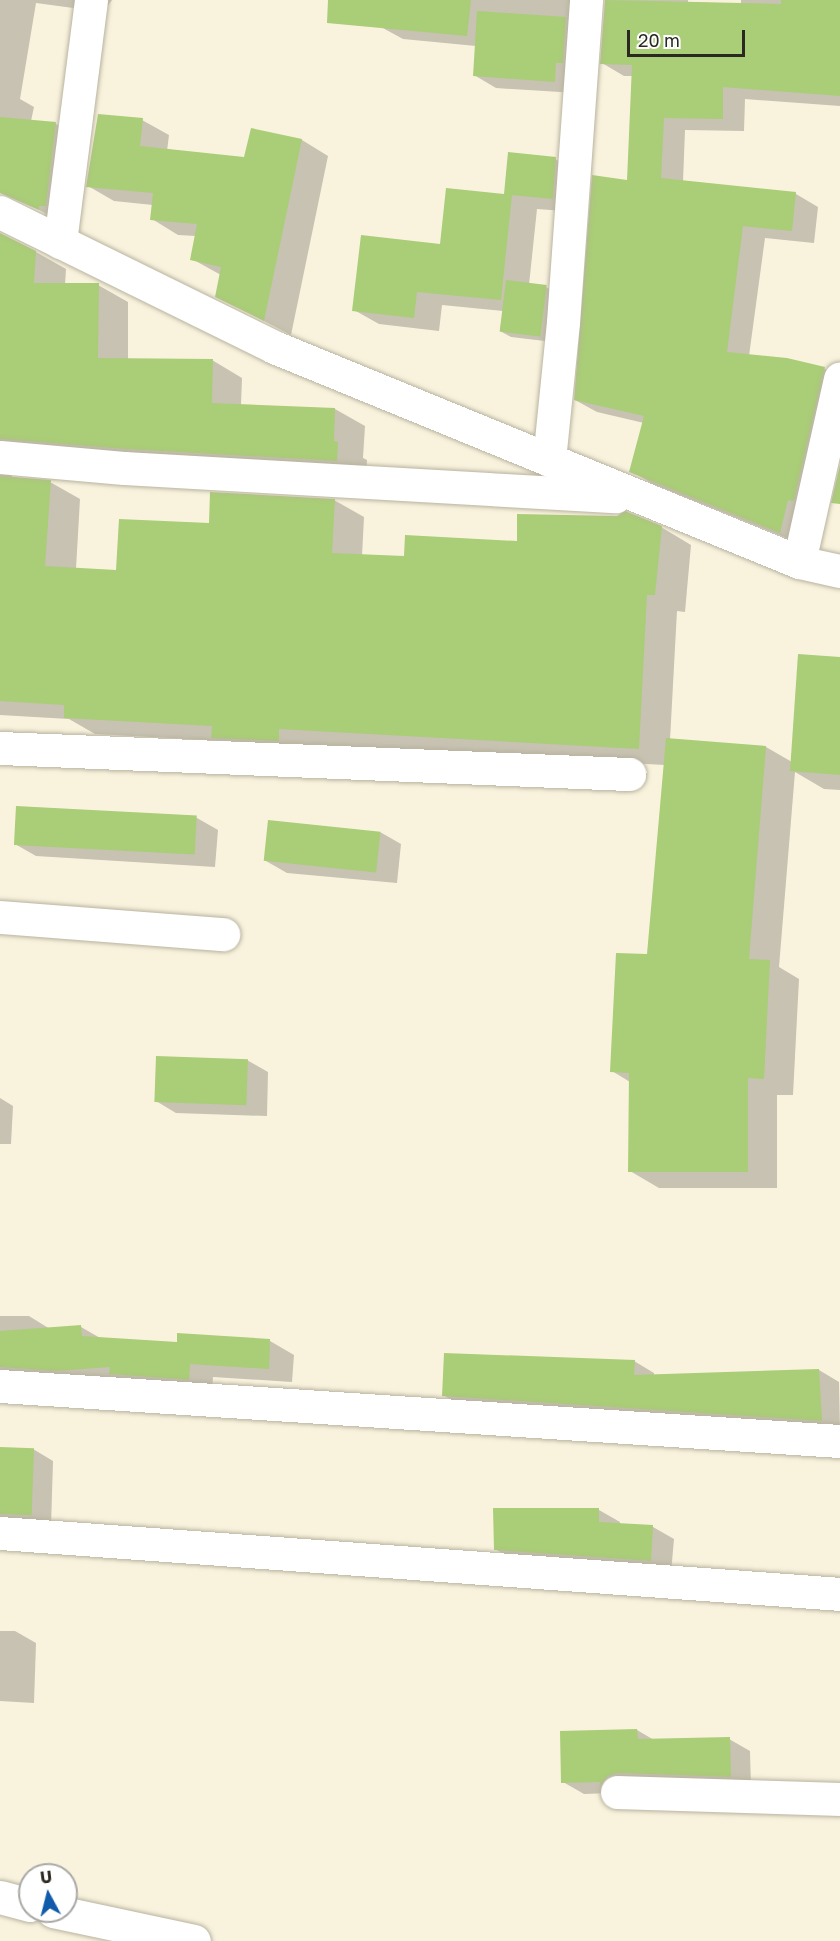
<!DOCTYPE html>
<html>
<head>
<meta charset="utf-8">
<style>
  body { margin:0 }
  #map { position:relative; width:840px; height:1941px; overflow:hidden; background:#f9f3de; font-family:"Golos Text",sans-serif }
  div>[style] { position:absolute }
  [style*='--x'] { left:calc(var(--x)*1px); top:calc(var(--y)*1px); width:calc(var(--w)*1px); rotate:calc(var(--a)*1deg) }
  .shadow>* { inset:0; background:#0003 }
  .building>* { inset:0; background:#aacd77; transform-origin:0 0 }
  .roads { filter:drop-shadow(0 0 2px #b8b39f) drop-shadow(0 0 2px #b8b39f) }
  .minor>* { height:33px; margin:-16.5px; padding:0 16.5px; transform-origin:16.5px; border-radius:16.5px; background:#fff }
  span { translate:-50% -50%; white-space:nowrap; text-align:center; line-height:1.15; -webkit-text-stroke:4.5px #fff; paint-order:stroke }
  .north { position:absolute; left:18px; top:1863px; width:60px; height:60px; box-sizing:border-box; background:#fff; border:2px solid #aaa9a6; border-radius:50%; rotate:353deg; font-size:16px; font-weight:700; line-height:24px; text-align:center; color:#2a2820 }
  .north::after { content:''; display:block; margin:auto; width:21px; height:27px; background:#115baa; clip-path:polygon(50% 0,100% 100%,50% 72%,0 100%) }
  .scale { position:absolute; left:627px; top:30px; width:118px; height:27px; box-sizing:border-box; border:3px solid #2a2820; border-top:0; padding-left:8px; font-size:18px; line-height:21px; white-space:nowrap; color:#2a2820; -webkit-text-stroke:4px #fff; paint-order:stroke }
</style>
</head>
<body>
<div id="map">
  <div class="shadow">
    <div style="clip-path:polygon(0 0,112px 0,103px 12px,36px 3px,20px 99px,34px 107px,31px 121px,56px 124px,86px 141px,59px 221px,16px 197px,0 157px)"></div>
    <div style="clip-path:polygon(384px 0,595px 0,576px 93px,496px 88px,474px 75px,476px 46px,403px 39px,381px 27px)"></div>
    <div style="clip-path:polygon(606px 0,688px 0,688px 2px,741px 4px,741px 0,840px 0,840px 106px,745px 99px,744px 131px,685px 130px,683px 182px,796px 194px,818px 207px,814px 243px,765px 238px,749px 356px,787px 359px,825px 369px,840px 378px,802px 544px,653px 484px,631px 471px,644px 423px,597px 412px,575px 400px,629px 182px,633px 76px,624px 76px,602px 63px)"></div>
    <div style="clip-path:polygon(142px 120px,169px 135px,167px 151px,246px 159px,252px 130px,302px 140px,328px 156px,291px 335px,216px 296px,221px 275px,192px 259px,196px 236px,178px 235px,152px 219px,153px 205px,114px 201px,88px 186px)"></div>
    <div style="clip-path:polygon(555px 159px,581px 173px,578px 212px,537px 209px,529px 285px,546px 287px,557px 293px,553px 342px,511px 337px,500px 331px,503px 311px,442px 305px,439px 331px,379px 324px,354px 310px)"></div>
    <div style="clip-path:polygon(0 239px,36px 252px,66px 269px,65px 285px,98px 285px,128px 302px,128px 360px,212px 360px,242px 378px,241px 405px,335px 409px,365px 426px,363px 458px,367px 460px,366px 478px,11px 472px,12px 477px,50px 482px,80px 499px,76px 569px,117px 572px,211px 525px,334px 500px,364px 517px,362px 556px,406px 558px,518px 542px,661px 527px,691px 545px,685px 612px,677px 611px,670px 740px,766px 747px,792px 762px,840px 658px,840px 790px,824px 789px,795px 772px,779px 967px,799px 979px,793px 1095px,777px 1095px,777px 1188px,659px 1188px,630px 1171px,630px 1082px,612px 1071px,649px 956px,665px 765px,95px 734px,69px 719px,0 715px)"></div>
    <div style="clip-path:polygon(197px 818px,218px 830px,215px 867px,36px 856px,15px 844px)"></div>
    <div style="clip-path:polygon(380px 832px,401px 844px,397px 883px,287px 873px,266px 861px)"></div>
    <div style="clip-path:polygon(247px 1060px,268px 1072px,267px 1116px,176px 1113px,156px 1101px)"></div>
    <div style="clip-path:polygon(0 1098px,13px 1106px,11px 1144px,0 1144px)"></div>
    <div style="clip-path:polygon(0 1316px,29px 1316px,50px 1329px,81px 1327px,102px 1339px,178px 1343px,179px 1335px,270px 1341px,294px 1355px,292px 1382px,213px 1377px,212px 1392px,0 1385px)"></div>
    <div style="clip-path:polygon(634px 1361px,654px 1373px,654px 1376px,819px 1370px,839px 1382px,840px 1431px,463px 1407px,443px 1395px)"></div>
    <div style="clip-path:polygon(0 1449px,33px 1449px,53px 1461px,51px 1527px,0 1526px)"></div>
    <div style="clip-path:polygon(599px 1510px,620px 1522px,620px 1525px,653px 1527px,674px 1539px,671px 1573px,516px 1561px,495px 1549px)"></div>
    <div style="clip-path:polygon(0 1631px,15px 1631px,36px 1643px,34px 1703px,0 1701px)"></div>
    <div style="clip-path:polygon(637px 1730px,654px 1740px,729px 1739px,750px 1751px,751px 1788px,584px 1794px,563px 1782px)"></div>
  </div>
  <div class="building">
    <div style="clip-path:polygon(328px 0,471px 0,467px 36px,327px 23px)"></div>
    <div style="clip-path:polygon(605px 0,781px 4px,781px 0,840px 0,840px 96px,723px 87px,723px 119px,664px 118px,661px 178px,796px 192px,792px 231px,743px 226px,727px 352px,787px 358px,825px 367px,794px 501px,788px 500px,780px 533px,629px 472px,644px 416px,574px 400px,592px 175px,627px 180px,632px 65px,600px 64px)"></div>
    <div style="clip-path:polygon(477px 11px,566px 17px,563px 63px,556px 63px,555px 82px,473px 76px)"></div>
    <div style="clip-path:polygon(98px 114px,143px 118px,140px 146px,244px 157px,251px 128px,302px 139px,264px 321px,215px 297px,221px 267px,190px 260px,197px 224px,150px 220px,153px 193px,86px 187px)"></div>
    <div style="clip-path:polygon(0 117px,56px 122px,46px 206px,39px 206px,39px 210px,0 193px)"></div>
    <div style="clip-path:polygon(508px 152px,556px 157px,553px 199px,512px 195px,501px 300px,417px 292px,414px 318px,352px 311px,361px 235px,440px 244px,446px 188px,504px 194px)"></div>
    <div style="clip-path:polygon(0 233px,36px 251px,34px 283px,99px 283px,98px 358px,213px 359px,212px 403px,335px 408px,334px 441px,338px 442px,337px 461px,125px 449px,0 439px)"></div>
    <div style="left:506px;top:280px;width:41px;height:52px;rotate:7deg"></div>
    <div style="clip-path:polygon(840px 465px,840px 504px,831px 503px)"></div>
    <div style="clip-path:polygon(0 476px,51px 480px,45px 566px,116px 570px,119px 519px,209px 523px,210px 492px,335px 499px,332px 553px,404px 556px,405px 535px,517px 541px,517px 514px,617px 516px,625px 511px,662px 526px,655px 595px,647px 595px,639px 749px,279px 729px,279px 741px,211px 738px,212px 726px,64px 718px,64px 705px,0 701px)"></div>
    <div style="clip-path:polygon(798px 654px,840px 657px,840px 775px,790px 771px)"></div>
    <div style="clip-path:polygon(666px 738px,766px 746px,749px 959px,770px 960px,764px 1079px,748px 1078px,748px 1172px,628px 1172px,629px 1073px,610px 1072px,616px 953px,647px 954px)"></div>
    <div style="left:16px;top:806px;width:181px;height:39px;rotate:3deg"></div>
    <div style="left:268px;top:820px;width:113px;height:41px;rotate:6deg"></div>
    <div style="left:156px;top:1056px;width:92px;height:46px;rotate:2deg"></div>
    <div style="clip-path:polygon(81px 1325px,82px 1336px,177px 1342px,177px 1333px,270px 1339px,269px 1369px,190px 1364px,189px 1380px,109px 1374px,110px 1367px,55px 1371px,0 1367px,0 1331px)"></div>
    <div style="clip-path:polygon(444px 1353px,635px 1360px,634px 1375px,819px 1369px,822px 1421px,442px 1396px)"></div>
    <div style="left:0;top:1447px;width:34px;height:67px;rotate:2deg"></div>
    <div style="clip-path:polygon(493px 1508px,599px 1508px,599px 1522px,653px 1525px,651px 1561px,494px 1550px)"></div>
    <div style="clip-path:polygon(637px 1729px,638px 1739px,730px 1737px,731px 1777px,618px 1773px,608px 1776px,600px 1786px,600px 1782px,561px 1783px,560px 1731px)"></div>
  </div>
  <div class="roads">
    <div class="minor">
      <div style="--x:0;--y:212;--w:305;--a:26.2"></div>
      <div style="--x:274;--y:347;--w:567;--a:22.27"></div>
      <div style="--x:799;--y:562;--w:42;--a:12.4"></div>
      <div style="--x:60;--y:242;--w:244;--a:-82.7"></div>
      <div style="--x:0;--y:457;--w:124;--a:5.1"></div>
      <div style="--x:124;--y:468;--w:492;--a:3.3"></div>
      <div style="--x:549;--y:460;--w:139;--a:-84.2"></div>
      <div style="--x:563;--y:322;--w:323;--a:-85.9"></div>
      <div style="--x:799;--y:562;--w:188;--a:-77.4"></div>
      <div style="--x:0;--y:748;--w:630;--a:2.37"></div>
      <div style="--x:0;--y:917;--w:224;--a:4.4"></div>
      <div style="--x:0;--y:1386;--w:842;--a:3.75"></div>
      <div style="--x:0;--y:1533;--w:842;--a:4.15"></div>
      <div style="--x:617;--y:1792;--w:223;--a:1.8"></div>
      <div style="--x:0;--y:1897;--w:31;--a:15"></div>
      <div style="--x:53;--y:1911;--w:144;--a:12"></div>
    </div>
  </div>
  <div class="north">U</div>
  <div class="scale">20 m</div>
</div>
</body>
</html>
